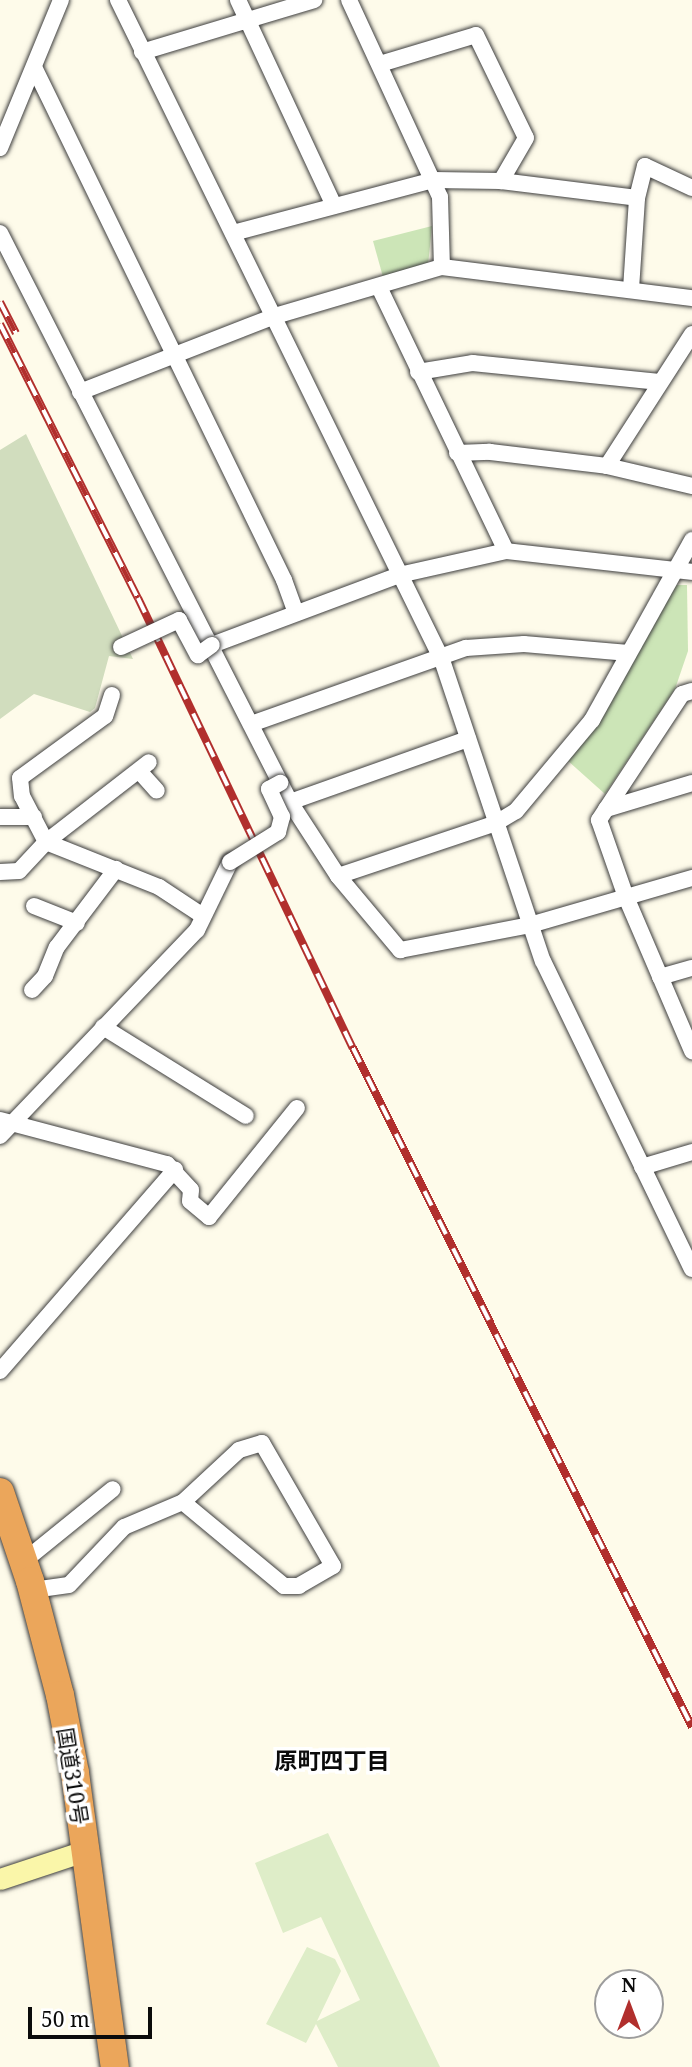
<!DOCTYPE html>
<html>
<head>
<meta charset="utf-8">
<style>
  body { margin:0 }
  #map { position:relative; width:692px; height:2067px; overflow:hidden; background:#fefbea; font-family:"Noto Serif","Noto Sans JP",serif }
  div>[style] { position:absolute }
  [style*='--x'] { left:calc(var(--x)*1px); top:calc(var(--y)*1px); width:calc(var(--w)*1px); rotate:calc(var(--a)*1deg) }
  .green>* { inset:0; background:#cce5b7 }
  .cemetery>* { inset:0; background:#d1ddbe }
  .pitch>* { inset:0; background:#deedc8 }
  .roads { filter:drop-shadow(0 0 2px #3e3e3e) drop-shadow(0 0 2px #3e3e3e) }
  .street>* { height:16px; margin:-8px; padding:0 8px; transform-origin:8px; border-radius:8px; background:#fff }
  .secondary>* { height:21px; margin:-10.5px; padding:0 10.5px; transform-origin:10.5px; border-radius:10.5px; background:#faf6a9 }
  .highway>* { height:28px; margin:-14px; padding:0 14px; transform-origin:14px; border-radius:14px; background:#eba65b }
  .rail>* { height:8px; margin-top:-4px; transform-origin:0; background:repeating-linear-gradient(90deg,#fff 0 16px,#b12f2d 0 32px); box-sizing:border-box; border-block:2px solid #b12f2d }
  .bridges { filter:drop-shadow(0 0 2px #3e3e3e) drop-shadow(0 0 2px #3e3e3e) }
  .street-bridge>* { height:16px; margin:-8px; padding:0 8px; transform-origin:8px; border-radius:8px; background:#fff }
  span { translate:-50% -50%; white-space:nowrap; text-align:center; line-height:1.15; -webkit-text-stroke:7px #fff; paint-order:stroke }
  .street-label { font-size:21px; color:#0b0b0b }
  .neighbourhood-label { font-size:23px; color:#0b0b0b; font-weight:700 }
  .north { position:absolute; left:594px; top:1969px; width:70px; height:70px; box-sizing:border-box; background:#fff; border:2px solid #9d9d9d; border-radius:50%; rotate:0deg; font-size:19px; font-weight:700; line-height:28px; text-align:center; color:#0b0b0b }
  .north::after { content:''; display:block; margin:auto; width:24px; height:32px; background:#b12f2d; clip-path:polygon(50% 0,100% 100%,50% 72%,0 100%) }
  .scale { position:absolute; left:28px; top:2007px; width:124px; height:32px; box-sizing:border-box; border:4px solid #0b0b0b; border-top:0; padding-left:9px; font-size:21px; line-height:24px; white-space:nowrap; color:#0b0b0b; -webkit-text-stroke:5px #fff; paint-order:stroke }
</style>
</head>
<body>
<div id="map">
  <div class="green">
    <div style="clip-path:polygon(432px 226px,428px 265px,383px 277px,373px 241px)"></div>
    <div style="clip-path:polygon(670px 585px,687px 585px,688px 651px,675px 689px,605px 794px,567px 760px)"></div>
  </div>
  <div class="cemetery">
    <div style="clip-path:polygon(26px 434px,133px 659px,109px 656px,95px 708px,90px 712px,34px 694px,0 719px,0 450px)"></div>
  </div>
  <div class="pitch">
    <div style="clip-path:polygon(328px 1833px,377px 1936px,440px 2067px,338px 2067px,316px 2024px,306px 2043px,266px 2024px,307px 1947px,335px 1959px,341px 1971px,317px 2021px,360px 2000px,321px 1917px,283px 1933px,255px 1863px)"></div>
  </div>
  <div class="roads">
    <div class="street">
      <div style="--x:118;--y:0;--w:735;--a:63.85"></div>
      <div style="--x:442;--y:660;--w:317;--a:71.5"></div>
      <div style="--x:543;--y:961;--w:342;--a:64.2"></div>
      <div style="--x:238;--y:0;--w:227;--a:65"></div>
      <div style="--x:349;--y:0;--w:217;--a:65.2"></div>
      <div style="--x:440;--y:197;--w:70;--a:88.4"></div>
      <div style="--x:142;--y:52;--w:180;--a:-16.8"></div>
      <div style="--x:380;--y:64;--w:100;--a:-16.8"></div>
      <div style="--x:476;--y:35;--w:114;--a:64.1"></div>
      <div style="--x:526;--y:138;--w:50;--a:120.2"></div>
      <div style="--x:34;--y:67;--w:571;--a:64.02"></div>
      <div style="--x:284;--y:580;--w:35;--a:70"></div>
      <div style="--x:0;--y:148;--w:160;--a:-67.6"></div>
      <div style="--x:0;--y:233;--w:639;--a:62.99"></div>
      <div style="--x:290;--y:802;--w:88;--a:57"></div>
      <div style="--x:338;--y:876;--w:97;--a:50"></div>
      <div style="--x:400;--y:950;--w:132;--a:-10.9"></div>
      <div style="--x:530;--y:925;--w:169;--a:-16.2"></div>
      <div style="--x:233;--y:233;--w:207;--a:-14.8"></div>
      <div style="--x:433;--y:180;--w:68;--a:0.8"></div>
      <div style="--x:501;--y:181;--w:137;--a:7.1"></div>
      <div style="--x:379;--y:287;--w:293;--a:64.3"></div>
      <div style="--x:631;--y:289;--w:91;--a:-86.2"></div>
      <div style="--x:637;--y:198;--w:33;--a:-76"></div>
      <div style="--x:645;--y:166;--w:52;--a:25.1"></div>
      <div style="--x:418;--y:372;--w:56;--a:-9.3"></div>
      <div style="--x:473;--y:363;--w:187;--a:5.8"></div>
      <div style="--x:80;--y:392;--w:209;--a:-21.3"></div>
      <div style="--x:275;--y:316;--w:174;--a:-16.4"></div>
      <div style="--x:442;--y:267;--w:252;--a:7.1"></div>
      <div style="--x:457;--y:453;--w:33;--a:-2"></div>
      <div style="--x:490;--y:452;--w:118;--a:6.8"></div>
      <div style="--x:607;--y:466;--w:157;--a:-57.2"></div>
      <div style="--x:607;--y:466;--w:87;--a:13.2"></div>
      <div style="--x:212;--y:645;--w:200;--a:-20.5"></div>
      <div style="--x:399;--y:575;--w:110;--a:-12.6"></div>
      <div style="--x:506;--y:551;--w:187;--a:6.4"></div>
      <div style="--x:692;--y:691;--w:10;--a:163"></div>
      <div style="--x:682;--y:694;--w:151;--a:123.4"></div>
      <div style="--x:599;--y:820;--w:82;--a:70.7"></div>
      <div style="--x:626;--y:897;--w:168;--a:66.8"></div>
      <div style="--x:112;--y:695;--w:22;--a:108"></div>
      <div style="--x:105;--y:716;--w:105;--a:143.9"></div>
      <div style="--x:20;--y:778;--w:18;--a:84"></div>
      <div style="--x:22;--y:796;--w:52;--a:62.4"></div>
      <div style="--x:46;--y:842;--w:122;--a:21.7"></div>
      <div style="--x:159;--y:887;--w:53;--a:33.4"></div>
      <div style="--x:251;--y:724;--w:228;--a:-19.5"></div>
      <div style="--x:466;--y:648;--w:58;--a:-3.9"></div>
      <div style="--x:524;--y:644;--w:105;--a:4.9"></div>
      <div style="--x:140;--y:772;--w:25;--a:48"></div>
      <div style="--x:290;--y:802;--w:189;--a:-19.5"></div>
      <div style="--x:606;--y:809;--w:90;--a:-16.8"></div>
      <div style="--x:0;--y:817;--w:34;--a:0"></div>
      <div style="--x:0;--y:872;--w:19;--a:-3"></div>
      <div style="--x:19;--y:871;--w:40;--a:-47"></div>
      <div style="--x:46;--y:842;--w:130;--a:-37.8"></div>
      <div style="--x:338;--y:876;--w:167;--a:-18.5"></div>
      <div style="--x:496;--y:823;--w:23;--a:-31"></div>
      <div style="--x:516;--y:811;--w:119;--a:-50.1"></div>
      <div style="--x:592;--y:720;--w:206;--a:-60.9"></div>
      <div style="--x:34;--y:906;--w:46;--a:21.6"></div>
      <div style="--x:660;--y:977;--w:33;--a:-16"></div>
      <div style="--x:32;--y:990;--w:19;--a:-47"></div>
      <div style="--x:45;--y:976;--w:31;--a:-68"></div>
      <div style="--x:57;--y:947;--w:98;--a:-52.9"></div>
      <div style="--x:103;--y:1027;--w:168;--a:31.9"></div>
      <div style="--x:0;--y:1120;--w:173;--a:14.8"></div>
      <div style="--x:167;--y:1164;--w:35;--a:47"></div>
      <div style="--x:191;--y:1190;--w:11;--a:95"></div>
      <div style="--x:190;--y:1201;--w:25;--a:40"></div>
      <div style="--x:209;--y:1217;--w:140;--a:-51.1"></div>
      <div style="--x:0;--y:1136;--w:285;--a:-46.3"></div>
      <div style="--x:197;--y:930;--w:76;--a:-64.1"></div>
      <div style="--x:642;--y:1167;--w:52;--a:-16.7"></div>
      <div style="--x:0;--y:1371;--w:267;--a:-49"></div>
      <div style="--x:24;--y:1561;--w:114;--a:-39"></div>
      <div style="--x:33;--y:1590;--w:36;--a:-8"></div>
      <div style="--x:69;--y:1585;--w:80;--a:-46.5"></div>
      <div style="--x:124;--y:1527;--w:64;--a:-23"></div>
      <div style="--x:183;--y:1502;--w:76;--a:-42.9"></div>
      <div style="--x:239;--y:1450;--w:24;--a:-17"></div>
      <div style="--x:262;--y:1443;--w:142;--a:60"></div>
      <div style="--x:333;--y:1566;--w:39;--a:150"></div>
      <div style="--x:299;--y:1586;--w:15;--a:180"></div>
      <div style="--x:284;--y:1586;--w:131;--a:-140.3"></div>
    </div>
    <div class="secondary">
      <div style="--x:0;--y:1879;--w:89;--a:-18.4"></div>
    </div>
    <div class="highway">
      <div style="--x:0;--y:1492;--w:94;--a:71.4"></div>
      <div style="--x:30;--y:1581;--w:118;--a:75.3"></div>
      <div style="--x:60;--y:1695;--w:79;--a:79.1"></div>
      <div style="--x:75;--y:1773;--w:297;--a:82.3"></div>
    </div>
  </div>
  <div class="rail">
    <div style="--x:0;--y:302;--w:35;--a:63"></div>
    <div style="--x:0;--y:324;--w:307;--a:63.3"></div>
    <div style="--x:138;--y:598;--w:499;--a:64.5"></div>
    <div style="--x:353;--y:1048;--w:759;--a:63.47"></div>
  </div>
  <div class="bridges">
    <div class="street-bridge">
      <div style="--x:121;--y:647;--w:64;--a:-25"></div>
      <div style="--x:179;--y:620;--w:40;--a:62"></div>
      <div style="--x:198;--y:655;--w:17;--a:-36"></div>
      <div style="--x:230;--y:862;--w:57;--a:-32"></div>
      <div style="--x:278;--y:832;--w:16;--a:-75"></div>
      <div style="--x:282;--y:817;--w:31;--a:-115"></div>
      <div style="--x:269;--y:789;--w:13;--a:-29"></div>
    </div>
  </div>
  <div class="street-label">
    <span style="left:73px;top:1776px;rotate:81deg">国道310号</span>
  </div>
  <div class="neighbourhood-label">
    <span style="left:332px;top:1760px">原町四丁目</span>
  </div>
  <div class="north">N</div>
  <div class="scale">50 m</div>
</div>
</body>
</html>
